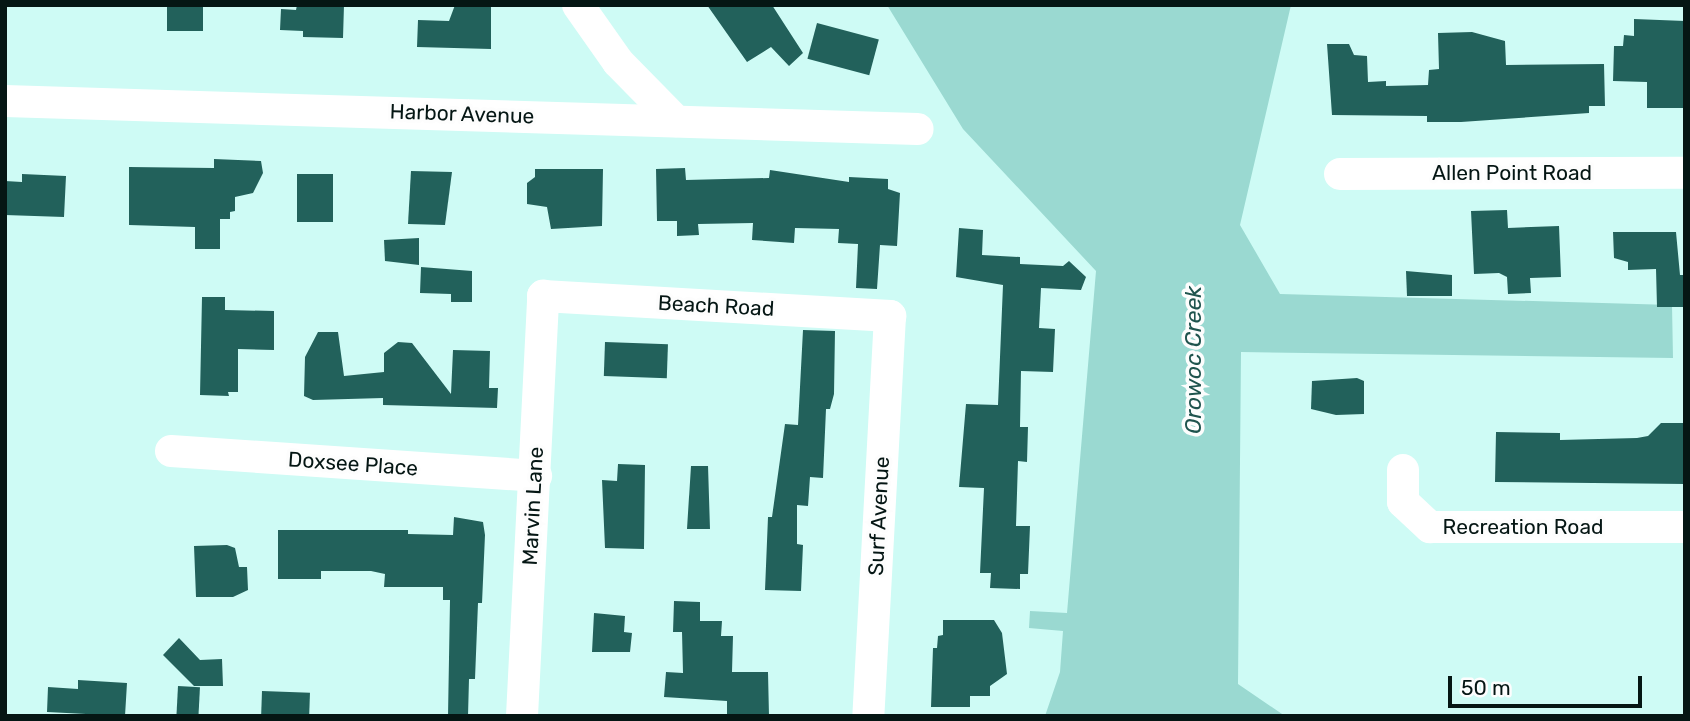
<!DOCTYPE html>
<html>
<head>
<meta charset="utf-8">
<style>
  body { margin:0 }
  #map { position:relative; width:1690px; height:721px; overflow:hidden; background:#cefbf5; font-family:Rubik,sans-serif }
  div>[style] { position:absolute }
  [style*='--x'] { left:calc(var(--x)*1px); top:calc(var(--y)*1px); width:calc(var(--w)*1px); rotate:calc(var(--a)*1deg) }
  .water>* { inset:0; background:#9ad9d1 }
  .building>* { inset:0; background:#22615b; transform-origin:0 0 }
  .minor>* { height:32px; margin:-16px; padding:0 16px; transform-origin:16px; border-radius:16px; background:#fff }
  span { translate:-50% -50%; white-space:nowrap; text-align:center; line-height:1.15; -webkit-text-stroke:7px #fdfdfd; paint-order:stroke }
  .street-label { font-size:21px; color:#051614 }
  .water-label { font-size:23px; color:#1f544e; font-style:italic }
  .frame { position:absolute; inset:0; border:7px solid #051614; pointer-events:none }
  .scale { position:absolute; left:1448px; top:676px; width:194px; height:32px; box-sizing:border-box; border:4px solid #051614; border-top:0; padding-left:9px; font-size:21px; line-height:24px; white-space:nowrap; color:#051614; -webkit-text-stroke:5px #fdfdfd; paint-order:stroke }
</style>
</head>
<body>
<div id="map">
  <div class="water">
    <div style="clip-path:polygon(887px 5px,1291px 5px,1240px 225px,1280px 294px,1672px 305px,1673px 358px,1241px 352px,1238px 684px,1285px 716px,1045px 716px,1060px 672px,1063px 631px,1029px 628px,1030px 611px,1067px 613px,1096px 271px,963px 129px)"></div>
  </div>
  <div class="building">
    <div style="left:167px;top:5px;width:36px;height:26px"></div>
    <div style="clip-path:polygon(297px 5px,344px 5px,343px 38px,303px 37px,303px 31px,280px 30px,281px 9px,296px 10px)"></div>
    <div style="clip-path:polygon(455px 5px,491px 5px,491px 49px,417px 47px,418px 20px,449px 21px)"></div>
    <div style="clip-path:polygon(707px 5px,772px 5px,803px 53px,789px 66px,771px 47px,747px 62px)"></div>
    <div style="clip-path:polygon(1634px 19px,1685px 21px,1685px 108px,1647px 108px,1647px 82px,1613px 81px,1614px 46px,1623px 46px,1624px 35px,1634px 36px)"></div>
    <div style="left:817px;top:23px;width:64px;height:37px;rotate:15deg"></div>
    <div style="clip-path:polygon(1472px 32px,1505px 41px,1506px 65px,1604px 64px,1605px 106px,1589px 106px,1589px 113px,1461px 122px,1427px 122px,1427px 116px,1332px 115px,1327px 44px,1349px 44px,1354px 55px,1367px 56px,1368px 82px,1386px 81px,1386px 86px,1428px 85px,1429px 70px,1439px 69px,1438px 33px)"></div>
    <div style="clip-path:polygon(214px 159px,261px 161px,263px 173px,253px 193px,235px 197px,235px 211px,230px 212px,230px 219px,220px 219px,220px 249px,195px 249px,195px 227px,129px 225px,129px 167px,214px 168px)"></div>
    <div style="clip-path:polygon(685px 168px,686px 180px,769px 178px,770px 170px,849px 182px,849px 177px,888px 179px,888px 189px,900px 193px,897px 246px,880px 245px,877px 289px,856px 288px,858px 244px,838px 243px,839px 229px,795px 228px,794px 243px,752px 240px,753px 223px,698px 224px,699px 235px,677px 236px,677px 221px,657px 221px,656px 169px)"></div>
    <div style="clip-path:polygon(535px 169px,603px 169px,602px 226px,551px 229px,547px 207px,527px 204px,527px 183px,535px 177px)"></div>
    <div style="clip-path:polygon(411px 171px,452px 172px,445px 225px,408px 224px)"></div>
    <div style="clip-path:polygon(22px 174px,66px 176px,64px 217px,5px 215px,5px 181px,22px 182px)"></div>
    <div style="left:297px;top:174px;width:36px;height:48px"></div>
    <div style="clip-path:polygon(1507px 210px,1508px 228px,1559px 226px,1561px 277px,1530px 278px,1531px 293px,1508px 294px,1507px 277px,1499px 273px,1474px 274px,1471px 211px)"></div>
    <div style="clip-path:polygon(959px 228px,983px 230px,982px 255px,1020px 257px,1020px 264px,1063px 266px,1069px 261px,1086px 277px,1081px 290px,1041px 288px,1039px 328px,1055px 329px,1053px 372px,1021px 371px,1020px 427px,1028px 427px,1027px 462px,1018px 461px,1016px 526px,1030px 526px,1028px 574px,1020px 574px,1020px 589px,990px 588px,991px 573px,980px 573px,984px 488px,959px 487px,966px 404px,998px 405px,1003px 285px,956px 277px)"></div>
    <div style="clip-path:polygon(1613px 232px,1676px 232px,1680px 275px,1685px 275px,1685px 307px,1657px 307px,1656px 269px,1628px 270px,1628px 262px,1614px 258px)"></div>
    <div style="clip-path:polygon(419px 238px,419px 265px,385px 261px,384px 240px)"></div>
    <div style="clip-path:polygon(421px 267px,472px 271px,472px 302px,451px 302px,451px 294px,420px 293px)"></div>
    <div style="clip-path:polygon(1406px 271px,1452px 275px,1452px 296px,1407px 296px)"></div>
    <div style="clip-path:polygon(202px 297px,225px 297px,225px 310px,274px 311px,274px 350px,238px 349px,238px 392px,228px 392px,229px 396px,200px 395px)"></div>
    <div style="clip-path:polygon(803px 330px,835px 331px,834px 394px,830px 409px,826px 409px,823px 478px,810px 477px,808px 506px,797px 505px,797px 544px,803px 545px,801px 591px,765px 590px,768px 517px,772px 517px,785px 424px,798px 425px)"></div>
    <div style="clip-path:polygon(318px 332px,338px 332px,344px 376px,384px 372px,384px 353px,398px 342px,412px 343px,451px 394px,453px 350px,490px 351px,489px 388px,498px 388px,497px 408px,383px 405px,383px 398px,313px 400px,304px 396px,305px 357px)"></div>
    <div style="left:605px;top:342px;width:63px;height:34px;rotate:2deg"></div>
    <div style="clip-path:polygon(1357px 378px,1364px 381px,1364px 414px,1336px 415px,1311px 409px,1312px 381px)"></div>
    <div style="clip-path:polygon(1661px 423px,1685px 423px,1685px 484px,1495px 482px,1496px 432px,1560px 433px,1560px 440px,1637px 438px,1648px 436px)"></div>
    <div style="clip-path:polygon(618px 464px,645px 465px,644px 549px,605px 548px,602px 480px,617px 481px)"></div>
    <div style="clip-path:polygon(691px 466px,708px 466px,710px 529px,687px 529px)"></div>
    <div style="clip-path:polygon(454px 517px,483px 522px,485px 535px,482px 603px,478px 603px,475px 679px,469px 679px,468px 716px,448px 716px,450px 600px,443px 600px,443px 587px,384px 587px,385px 574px,371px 571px,321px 571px,321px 579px,278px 579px,278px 530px,408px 530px,408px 534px,453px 535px)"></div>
    <div style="clip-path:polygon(227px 545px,235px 548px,239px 567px,247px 567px,248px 590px,233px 597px,196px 597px,194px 546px)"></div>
    <div style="clip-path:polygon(674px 601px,700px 602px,700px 621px,722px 621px,721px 636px,733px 636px,732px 672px,768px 672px,769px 716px,727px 716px,727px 701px,664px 697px,666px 672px,683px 673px,682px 632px,673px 632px)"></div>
    <div style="clip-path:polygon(594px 613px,625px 616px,624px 632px,632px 633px,630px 652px,592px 652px)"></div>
    <div style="clip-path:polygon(943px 620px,994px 620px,1002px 633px,1007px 674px,990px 686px,990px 696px,970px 696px,970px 707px,931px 707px,933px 648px,937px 648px,938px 636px,943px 635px)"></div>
    <div style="clip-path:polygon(179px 638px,200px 660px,222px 659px,223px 686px,194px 686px,163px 655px)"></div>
    <div style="clip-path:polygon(78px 680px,127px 683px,125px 716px,47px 712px,48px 687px,78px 689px)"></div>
    <div style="left:178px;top:686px;width:22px;height:30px;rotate:3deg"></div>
    <div style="left:262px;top:691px;width:48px;height:25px;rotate:2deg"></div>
  </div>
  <div class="minor">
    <div style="--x:578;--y:5;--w:70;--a:54.9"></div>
    <div style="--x:618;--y:62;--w:83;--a:45.5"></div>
    <div style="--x:5;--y:101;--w:913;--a:1.76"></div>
    <div style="--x:1340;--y:174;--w:345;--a:-0.2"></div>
    <div style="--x:171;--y:451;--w:366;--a:3.9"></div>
    <div style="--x:1403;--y:470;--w:32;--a:90"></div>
    <div style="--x:1403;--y:502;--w:37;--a:43"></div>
    <div style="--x:1430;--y:527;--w:255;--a:0"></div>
    <div style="--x:522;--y:716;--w:421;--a:-87.1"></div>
    <div style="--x:543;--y:296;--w:348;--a:3.3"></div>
    <div style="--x:890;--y:316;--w:401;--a:93.1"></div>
  </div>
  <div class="street-label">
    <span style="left:462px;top:114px;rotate:2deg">Harbor Avenue</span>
    <span style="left:1512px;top:173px">Allen Point Road</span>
    <span style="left:716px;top:306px;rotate:3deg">Beach Road</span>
    <span style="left:353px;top:464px;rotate:4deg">Doxsee Place</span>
    <span style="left:533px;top:506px;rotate:-87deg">Marvin Lane</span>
    <span style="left:879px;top:516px;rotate:-87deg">Surf Avenue</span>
    <span style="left:1523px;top:527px">Recreation Road</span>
  </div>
  <div class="water-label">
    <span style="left:1193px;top:360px;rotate:-90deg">Orowoc Creek</span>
  </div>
  <div class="frame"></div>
  <div class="scale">50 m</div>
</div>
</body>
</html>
